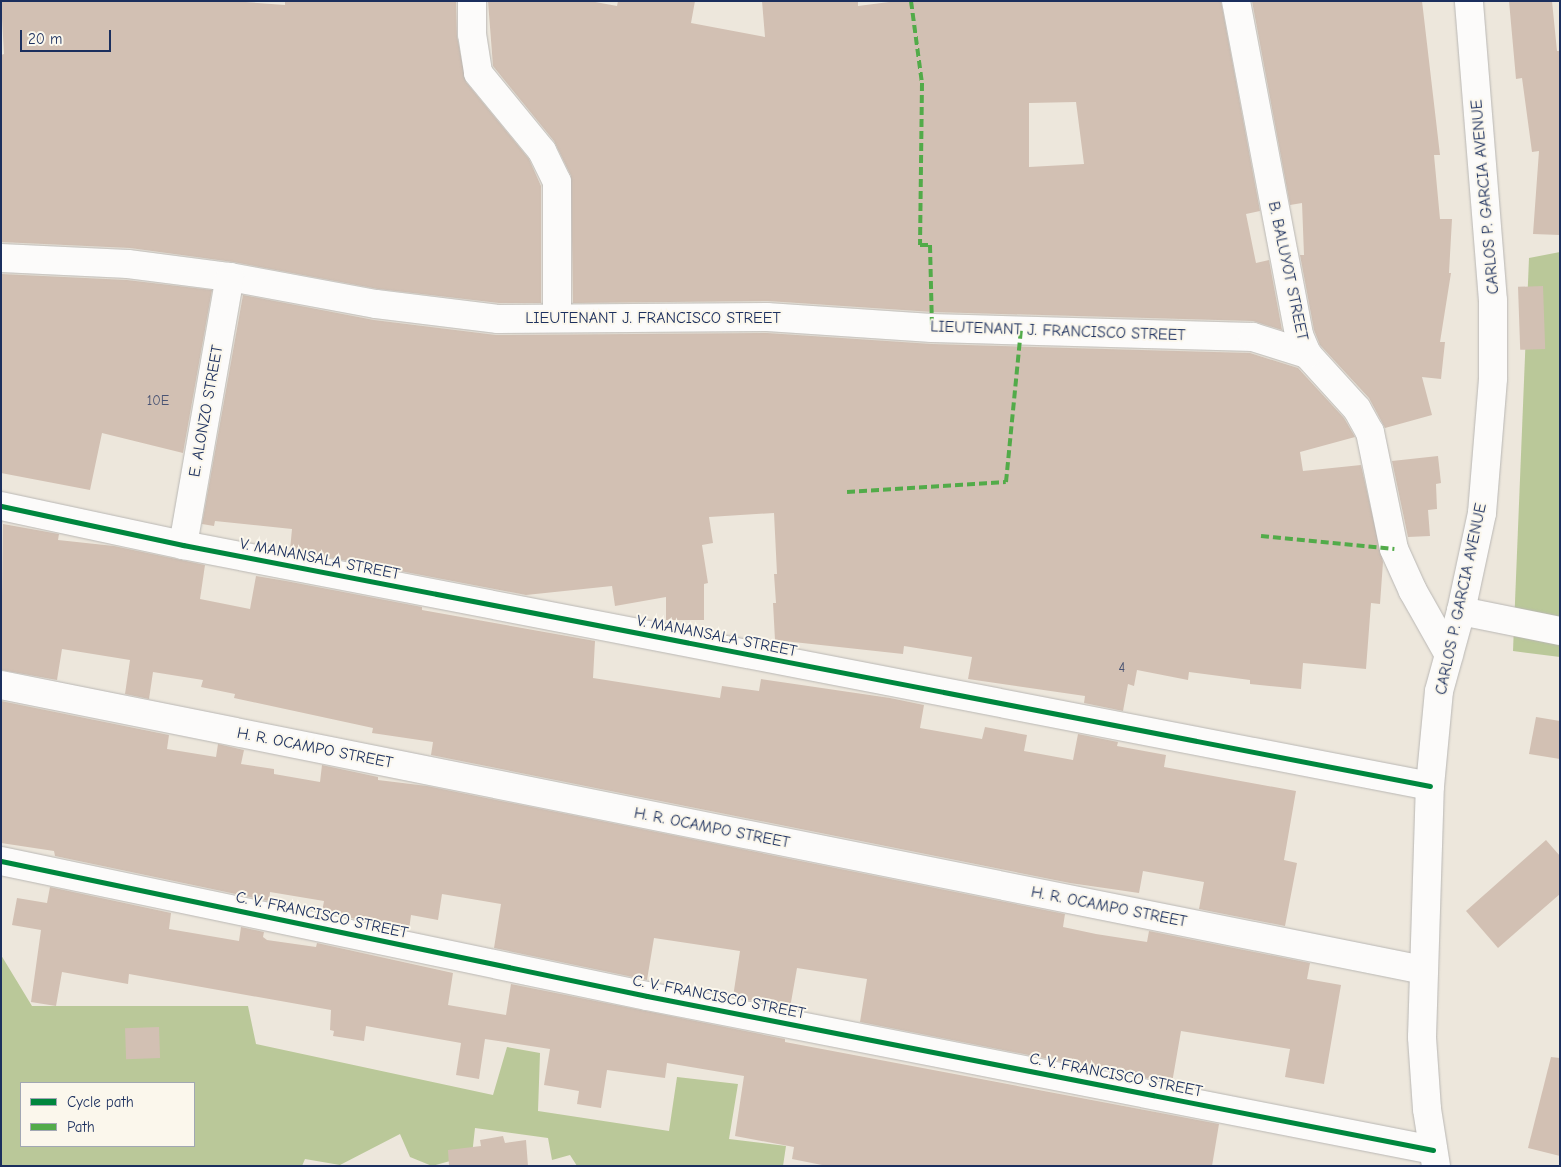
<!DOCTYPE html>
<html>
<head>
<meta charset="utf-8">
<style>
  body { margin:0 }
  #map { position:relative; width:1561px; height:1167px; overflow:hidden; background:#ede7dc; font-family:"Comic Neue",sans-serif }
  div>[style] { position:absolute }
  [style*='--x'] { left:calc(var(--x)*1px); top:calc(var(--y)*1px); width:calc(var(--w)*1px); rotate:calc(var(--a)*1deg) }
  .forest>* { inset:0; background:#bac899 }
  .building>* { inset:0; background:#d2c0b3; transform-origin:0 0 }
  .roads { filter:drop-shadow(0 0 1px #b9b7b4) drop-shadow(0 0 1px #b9b7b4) }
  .street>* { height:28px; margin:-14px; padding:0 14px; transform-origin:14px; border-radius:14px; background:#fcfbfa }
  .secondary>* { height:28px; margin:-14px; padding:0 14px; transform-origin:14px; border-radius:14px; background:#fcfbfa }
  .quiet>* { height:4px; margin-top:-2px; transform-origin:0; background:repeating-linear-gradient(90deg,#52ab49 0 8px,transparent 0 12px) }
  .cycleway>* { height:5px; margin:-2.5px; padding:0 2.5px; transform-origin:2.5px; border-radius:2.5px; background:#00873e }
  span { translate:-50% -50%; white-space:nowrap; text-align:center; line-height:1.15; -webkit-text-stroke:4px #fbf7ec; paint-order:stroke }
  .number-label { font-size:14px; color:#495373 }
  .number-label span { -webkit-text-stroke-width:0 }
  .street-label { font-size:16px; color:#1b2f5e }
  .frame { position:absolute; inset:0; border:2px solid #1b2f5e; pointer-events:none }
  .legend { position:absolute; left:20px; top:1082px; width:175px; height:65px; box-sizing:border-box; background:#fbf7ec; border:1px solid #a1a7b3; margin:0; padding:6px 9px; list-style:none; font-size:15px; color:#1b2f5e }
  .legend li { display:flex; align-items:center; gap:10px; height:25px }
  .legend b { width:25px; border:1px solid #a1a7b3 }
  .scale { position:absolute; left:20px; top:30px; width:91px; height:22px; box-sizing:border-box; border:2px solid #1b2f5e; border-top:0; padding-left:6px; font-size:15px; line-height:18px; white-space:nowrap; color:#1b2f5e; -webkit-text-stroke:4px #fbf7ec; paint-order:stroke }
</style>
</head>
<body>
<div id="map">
  <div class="forest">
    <div style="clip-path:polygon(1560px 252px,1560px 657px,1513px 651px,1529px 258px)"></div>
    <div style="clip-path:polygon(evenodd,1px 955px,32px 1006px,248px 1006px,256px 1044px,493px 1095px,507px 1047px,540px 1053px,538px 1111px,669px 1131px,677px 1077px,738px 1084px,729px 1139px,786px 1146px,783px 1166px,577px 1166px,570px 1155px,552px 1160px,548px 1138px,475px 1128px,472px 1155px,432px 1166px,410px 1157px,400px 1134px,340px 1165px,305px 1159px,302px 1166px,1px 1166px,1px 955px,21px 1083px,194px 1083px,194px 1146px,21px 1146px,21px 1083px)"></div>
  </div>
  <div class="building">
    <div style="clip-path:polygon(1px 1px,232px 1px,285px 5px,285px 1px,456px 1px,457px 36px,466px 82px,529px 159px,541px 186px,541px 303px,499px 303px,378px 289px,233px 262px,130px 248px,1px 242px,1px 55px,4px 54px)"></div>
    <div style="clip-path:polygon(evenodd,488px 1px,590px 1px,617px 6px,618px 1px,695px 1px,691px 23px,765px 37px,762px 1px,858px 1px,858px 6px,897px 1px,1221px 1px,1260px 211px,1246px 214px,1256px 263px,1269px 260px,1282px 330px,1253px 321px,933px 312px,768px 301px,573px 303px,571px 176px,554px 141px,493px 66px,488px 1px,1076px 102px,1084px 164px,1029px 167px,1029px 103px,1076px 102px)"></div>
    <div style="clip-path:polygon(1252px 1px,1422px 1px,1440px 155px,1434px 155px,1440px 219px,1452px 219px,1449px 273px,1451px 273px,1440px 342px,1445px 342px,1441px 379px,1422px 377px,1432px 415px,1385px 428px,1369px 398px,1320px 345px,1314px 330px,1300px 255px,1304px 255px,1302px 203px,1290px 205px)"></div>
    <div style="clip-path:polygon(1509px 1px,1552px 1px,1557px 51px,1560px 51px,1560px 235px,1533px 234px,1539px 151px,1532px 152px,1522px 78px,1516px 79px)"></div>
    <div style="clip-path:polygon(1px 274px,127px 280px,212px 290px,183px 453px,102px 433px,90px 490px,1px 473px)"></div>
    <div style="left:1543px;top:286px;width:63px;height:25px;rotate:88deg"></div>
    <div style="clip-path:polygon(243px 295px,374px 320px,496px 335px,767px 333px,932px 344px,1250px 353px,1298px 368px,1344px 418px,1355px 437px,1300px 452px,1303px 471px,1361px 465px,1383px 562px,1380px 604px,1371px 603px,1366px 669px,1303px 663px,1301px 689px,1250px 684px,1250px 680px,1189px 672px,1188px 680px,1137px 670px,1134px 686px,1128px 684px,1123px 711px,1084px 703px,1085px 696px,968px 679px,972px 657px,904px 646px,903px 654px,775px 640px,773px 603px,776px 603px,774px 574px,777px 574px,774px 513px,709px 517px,713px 543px,702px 545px,708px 583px,704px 584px,704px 620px,666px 620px,666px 597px,615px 606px,612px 586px,526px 595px,290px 550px,292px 529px,215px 521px,214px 526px,202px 524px)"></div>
    <div style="clip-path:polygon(1438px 456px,1441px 483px,1436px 484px,1437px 509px,1428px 510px,1430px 536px,1408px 537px,1392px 461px)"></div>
    <div style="clip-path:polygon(3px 524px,59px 534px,58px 540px,114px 546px,205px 565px,200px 599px,250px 609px,256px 576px,286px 581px,422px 607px,422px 610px,595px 641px,593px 678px,720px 698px,722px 686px,759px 691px,761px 679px,890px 698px,924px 705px,920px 728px,982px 739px,985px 727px,1027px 735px,1024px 751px,1073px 760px,1078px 734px,1118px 742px,1117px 746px,1166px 755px,1164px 767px,1296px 791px,1284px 860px,1297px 863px,1285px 926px,1199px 909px,1204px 882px,1143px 871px,1139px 893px,1070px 883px,431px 755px,433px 742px,372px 733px,373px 728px,234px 698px,235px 694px,201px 687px,203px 680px,153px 672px,149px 699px,125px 694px,130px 660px,62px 649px,57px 680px,1px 670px)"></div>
    <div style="clip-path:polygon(1px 701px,169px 735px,167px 749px,216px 757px,218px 744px,244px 750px,241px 764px,274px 769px,274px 774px,320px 782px,322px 765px,378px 777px,378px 780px,427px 786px,1065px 914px,1063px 927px,1096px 934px,1147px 942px,1149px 931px,1310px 963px,1307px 979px,1341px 985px,1324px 1084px,1285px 1077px,1290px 1049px,1181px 1031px,1172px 1083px,860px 1022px,867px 979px,797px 968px,790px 1008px,733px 997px,740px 951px,654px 938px,647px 980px,494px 948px,501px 904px,442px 894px,438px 920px,411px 915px,409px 930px,322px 912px,324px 901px,270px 892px,269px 901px,55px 856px,54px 851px,1px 843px)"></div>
    <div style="clip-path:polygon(1536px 717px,1560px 721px,1560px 759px,1529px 754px)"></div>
    <div style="clip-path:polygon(1546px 840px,1560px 856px,1560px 894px,1498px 948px,1466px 911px)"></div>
    <div style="clip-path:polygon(50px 887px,171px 913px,169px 929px,239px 941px,241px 927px,264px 932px,263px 937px,267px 940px,316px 947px,317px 943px,453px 973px,448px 1005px,506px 1015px,511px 984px,785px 1039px,785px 1042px,1219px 1124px,1212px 1166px,827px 1166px,792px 1159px,794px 1147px,735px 1136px,744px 1076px,667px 1063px,665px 1078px,607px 1070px,601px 1108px,577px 1104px,579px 1091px,544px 1085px,550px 1049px,485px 1039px,479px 1079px,456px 1075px,461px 1043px,366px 1026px,364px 1041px,333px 1036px,334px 1031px,330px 1030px,331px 1010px,129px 974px,128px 984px,62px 972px,56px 1006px,31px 1002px,41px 930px,12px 925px,17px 898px,47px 903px)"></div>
    <div style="left:159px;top:1027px;width:31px;height:34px;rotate:88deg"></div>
    <div style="clip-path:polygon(1551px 1057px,1560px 1058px,1560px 1156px,1528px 1148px)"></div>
    <div style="clip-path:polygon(503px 1136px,505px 1143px,526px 1140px,528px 1166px,449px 1166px,448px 1150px,481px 1146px,480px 1140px)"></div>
  </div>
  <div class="roads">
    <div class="street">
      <div style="--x:472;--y:1;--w:33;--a:90"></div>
      <div style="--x:472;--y:34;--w:39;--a:81"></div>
      <div style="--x:478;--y:73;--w:101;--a:50.6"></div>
      <div style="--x:542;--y:151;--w:34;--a:64"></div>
      <div style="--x:557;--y:182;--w:135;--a:90"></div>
      <div style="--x:1236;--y:1;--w:340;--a:79.3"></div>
      <div style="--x:1299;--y:335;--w:21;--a:67"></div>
      <div style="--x:1307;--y:354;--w:74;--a:47.7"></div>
      <div style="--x:1357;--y:409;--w:26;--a:61"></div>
      <div style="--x:1370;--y:432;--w:119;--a:78.4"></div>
      <div style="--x:1394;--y:549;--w:46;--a:65.7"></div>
      <div style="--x:1413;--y:591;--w:73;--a:60.6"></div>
      <div style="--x:1;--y:258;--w:127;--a:2.7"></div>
      <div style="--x:128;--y:264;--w:103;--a:7.3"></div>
      <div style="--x:230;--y:277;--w:148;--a:10.5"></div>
      <div style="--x:376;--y:304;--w:123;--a:7"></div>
      <div style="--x:498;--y:319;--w:269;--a:-0.4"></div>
      <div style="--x:767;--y:317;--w:165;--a:3.8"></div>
      <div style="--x:932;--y:328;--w:321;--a:1.6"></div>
      <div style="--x:1253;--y:337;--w:57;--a:17.5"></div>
      <div style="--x:1;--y:506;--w:186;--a:12.1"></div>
      <div style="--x:183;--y:545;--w:1270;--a:10.94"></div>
      <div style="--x:183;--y:545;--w:272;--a:-80.1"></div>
      <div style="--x:1461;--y:611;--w:101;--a:11.4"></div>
      <div style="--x:1;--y:685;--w:1450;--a:11.33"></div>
      <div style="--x:1;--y:861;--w:660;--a:11.8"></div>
      <div style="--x:647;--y:996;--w:801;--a:11.09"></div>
    </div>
    <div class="secondary">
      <div style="--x:1436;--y:1166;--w:58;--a:-99"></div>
      <div style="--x:1427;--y:1109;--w:72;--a:-94"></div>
      <div style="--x:1422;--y:1037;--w:251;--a:-88.2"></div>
      <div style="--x:1430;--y:786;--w:95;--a:-84.6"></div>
      <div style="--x:1439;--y:691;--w:83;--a:-74.6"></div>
      <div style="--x:1461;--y:611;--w:100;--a:-77.9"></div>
      <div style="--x:1482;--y:513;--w:135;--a:-85.3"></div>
      <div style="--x:1493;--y:378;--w:77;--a:-90"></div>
      <div style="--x:1493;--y:301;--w:301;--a:-94.6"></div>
    </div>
  </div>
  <div class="quiet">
    <div style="--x:911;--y:1;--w:83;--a:82.4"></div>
    <div style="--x:922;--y:83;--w:162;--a:90.7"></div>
    <div style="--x:920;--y:245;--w:10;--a:0"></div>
    <div style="--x:930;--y:245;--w:83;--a:88.6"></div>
    <div style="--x:847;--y:492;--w:159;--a:-3.6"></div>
    <div style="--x:1006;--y:482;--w:154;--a:-84.4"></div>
    <div style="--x:1261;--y:536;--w:134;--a:5.6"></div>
  </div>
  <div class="cycleway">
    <div style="--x:1;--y:506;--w:186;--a:12.1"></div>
    <div style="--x:183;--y:545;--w:1270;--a:10.94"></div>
    <div style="--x:1;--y:861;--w:660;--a:11.8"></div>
    <div style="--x:647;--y:996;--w:801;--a:11.09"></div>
  </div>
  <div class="number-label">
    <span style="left:158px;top:401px">10E</span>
    <span style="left:1122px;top:668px">4</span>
  </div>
  <div class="street-label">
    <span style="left:1485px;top:197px;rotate:-95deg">CARLOS P. GARCIA AVENUE</span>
    <span style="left:1288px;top:271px;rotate:78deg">B. BALUYOT STREET</span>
    <span style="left:653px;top:318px">LIEUTENANT J. FRANCISCO STREET</span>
    <span style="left:1058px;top:331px;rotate:2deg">LIEUTENANT J. FRANCISCO STREET</span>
    <span style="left:206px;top:411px;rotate:-80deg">E. ALONZO STREET</span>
    <span style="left:320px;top:559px;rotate:11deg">V. MANANSALA STREET</span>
    <span style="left:1461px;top:599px;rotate:-78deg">CARLOS P. GARCIA AVENUE</span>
    <span style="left:717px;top:636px;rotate:11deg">V. MANANSALA STREET</span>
    <span style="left:315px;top:748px;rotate:11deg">H. R. OCAMPO STREET</span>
    <span style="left:712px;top:828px;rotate:11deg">H. R. OCAMPO STREET</span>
    <span style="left:1109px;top:907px;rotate:11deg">H. R. OCAMPO STREET</span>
    <span style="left:322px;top:915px;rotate:12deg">C. V. FRANCISCO STREET</span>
    <span style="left:719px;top:997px;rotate:11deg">C. V. FRANCISCO STREET</span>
    <span style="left:1116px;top:1075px;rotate:11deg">C. V. FRANCISCO STREET</span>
  </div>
  <div class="frame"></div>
  <ul class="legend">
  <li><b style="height:6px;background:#00873e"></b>Cycle path</li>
  <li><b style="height:6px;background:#52ab49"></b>Path</li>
  </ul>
  <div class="scale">20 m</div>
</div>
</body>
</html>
